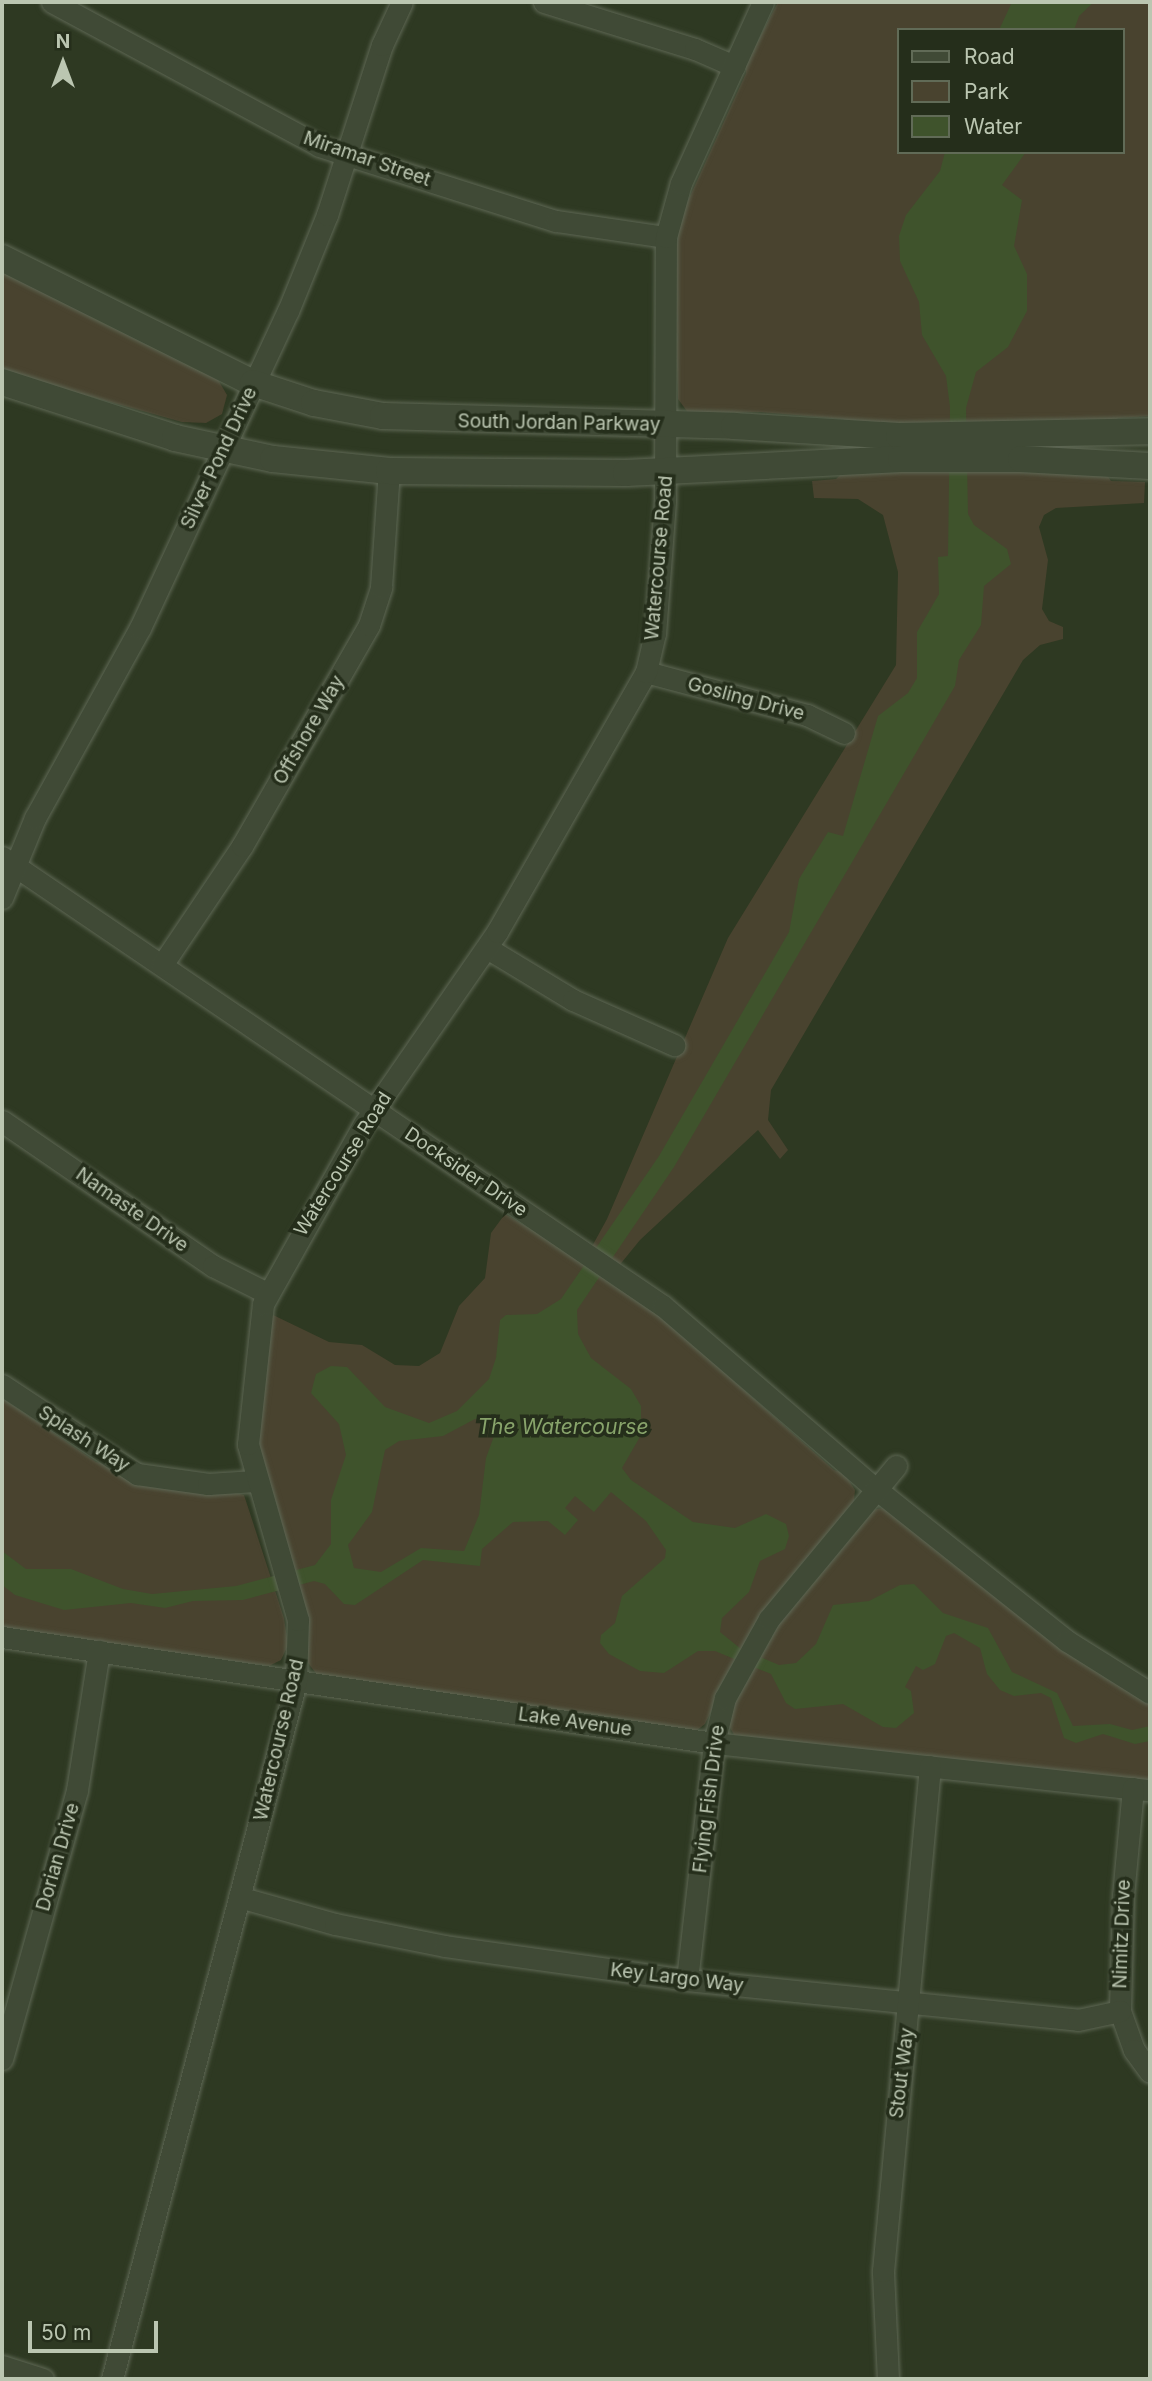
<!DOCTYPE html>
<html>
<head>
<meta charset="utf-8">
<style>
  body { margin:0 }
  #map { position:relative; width:1152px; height:2381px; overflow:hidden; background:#2e3922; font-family:Inter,sans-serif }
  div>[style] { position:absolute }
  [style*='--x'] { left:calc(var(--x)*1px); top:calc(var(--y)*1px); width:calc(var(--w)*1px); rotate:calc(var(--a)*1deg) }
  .green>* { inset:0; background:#49432f }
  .water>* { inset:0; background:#3f532c }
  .roads { filter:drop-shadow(0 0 2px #5e6754) drop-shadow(0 0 2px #5e6754) }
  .minor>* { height:21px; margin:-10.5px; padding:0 10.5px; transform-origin:10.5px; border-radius:10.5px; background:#404a36 }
  .tertiary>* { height:26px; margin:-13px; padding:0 13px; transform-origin:13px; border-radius:13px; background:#404a36 }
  span { translate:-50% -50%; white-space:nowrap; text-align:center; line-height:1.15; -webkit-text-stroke:7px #252e1b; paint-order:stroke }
  .street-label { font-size:19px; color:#bbc6b1 }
  .water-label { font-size:21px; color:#88a46b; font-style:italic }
  .frame { position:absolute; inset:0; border:4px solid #bbc6b1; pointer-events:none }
  .legend { position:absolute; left:897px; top:28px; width:228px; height:126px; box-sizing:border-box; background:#252e1b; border:2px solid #616b57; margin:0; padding:9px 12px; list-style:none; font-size:21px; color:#bbc6b1 }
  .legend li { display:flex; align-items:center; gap:14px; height:35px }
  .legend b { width:35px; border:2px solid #616b57 }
  .north { position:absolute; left:28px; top:28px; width:70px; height:70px; -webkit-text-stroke:5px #252e1b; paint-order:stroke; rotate:0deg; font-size:19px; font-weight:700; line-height:28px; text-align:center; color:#bbc6b1 }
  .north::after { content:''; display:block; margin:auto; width:24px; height:32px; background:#bbc6b1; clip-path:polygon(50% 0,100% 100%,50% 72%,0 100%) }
  .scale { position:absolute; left:28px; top:2321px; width:130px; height:32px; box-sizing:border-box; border:4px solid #bbc6b1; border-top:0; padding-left:9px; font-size:21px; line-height:24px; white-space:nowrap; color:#bbc6b1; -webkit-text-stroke:5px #252e1b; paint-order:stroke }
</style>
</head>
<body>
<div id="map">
  <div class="green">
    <div style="clip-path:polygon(evenodd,778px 2px,1150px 2px,1150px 416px,1118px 418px,1110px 426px,1021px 430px,1021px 472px,1107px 475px,1111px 481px,1145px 482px,1144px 503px,1056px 508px,1044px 515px,1039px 527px,1048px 560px,1042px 609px,1049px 621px,1063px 627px,1063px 639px,1040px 645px,1023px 660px,771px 1090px,768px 1120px,788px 1150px,780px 1159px,758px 1130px,640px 1240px,609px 1278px,654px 1310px,834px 1470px,844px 1473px,855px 1490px,854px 1501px,752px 1629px,705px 1724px,696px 1731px,318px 1676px,308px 1663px,306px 1621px,257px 1443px,271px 1314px,329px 1342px,362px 1345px,395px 1365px,419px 1366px,440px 1353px,459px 1306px,485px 1278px,491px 1233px,505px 1214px,584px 1261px,607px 1219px,728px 938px,896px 665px,898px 572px,883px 515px,858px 499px,814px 498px,812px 481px,836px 479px,841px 474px,899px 472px,843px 419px,760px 412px,689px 414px,678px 399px,674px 272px,680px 218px,746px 73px,746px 64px,778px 2px,898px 30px,1122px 30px,1122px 152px,898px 152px,898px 30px)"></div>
    <div style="clip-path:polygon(2px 267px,217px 378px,227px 395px,222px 414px,206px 423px,182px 422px,2px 372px)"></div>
    <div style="clip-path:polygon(2px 1398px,96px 1462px,244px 1495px,284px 1618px,288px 1645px,281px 1660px,269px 1666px,2px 1628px)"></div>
    <div style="clip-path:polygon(883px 1508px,1150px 1700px,1150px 1783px,734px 1735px,728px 1724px,729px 1711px,767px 1637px,871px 1510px)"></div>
  </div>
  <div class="water">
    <div style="clip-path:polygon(1012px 2px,1094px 2px,1079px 16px,1074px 30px,999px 30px)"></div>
    <div style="clip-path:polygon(evenodd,945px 152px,1026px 152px,1002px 185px,1022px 200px,1014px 246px,1027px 274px,1027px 311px,1008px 347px,976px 372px,966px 408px,968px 514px,974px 525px,1007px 549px,1011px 564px,984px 586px,981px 625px,959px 660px,955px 686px,674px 1167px,577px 1310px,578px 1334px,591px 1358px,631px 1389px,641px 1406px,641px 1435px,622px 1468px,631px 1480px,693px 1522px,735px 1528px,766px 1514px,786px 1524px,789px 1536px,785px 1549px,760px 1561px,749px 1592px,722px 1618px,720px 1632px,741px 1649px,779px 1665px,796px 1663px,816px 1644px,833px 1605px,869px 1601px,900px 1585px,914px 1584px,943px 1613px,988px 1628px,1012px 1672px,1057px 1693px,1073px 1726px,1110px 1724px,1132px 1730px,1150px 1726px,1150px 1741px,1135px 1744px,1103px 1734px,1076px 1743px,1064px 1738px,1051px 1698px,1041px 1693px,1014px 1696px,1000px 1690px,987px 1674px,980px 1648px,954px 1633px,946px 1636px,935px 1664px,923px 1670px,916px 1666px,905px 1687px,911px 1691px,914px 1713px,896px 1728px,883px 1727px,843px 1704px,795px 1709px,786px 1703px,771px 1674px,715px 1651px,698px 1651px,664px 1673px,640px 1671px,609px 1654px,600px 1643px,601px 1635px,615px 1623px,622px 1596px,665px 1558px,666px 1550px,646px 1521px,611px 1492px,594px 1512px,575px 1496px,565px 1508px,578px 1520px,565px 1535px,548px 1521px,513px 1522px,482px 1549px,480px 1566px,423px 1560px,355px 1605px,344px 1604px,325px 1584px,314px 1581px,243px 1600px,193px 1601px,165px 1608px,131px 1603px,64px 1610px,15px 1595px,2px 1585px,2px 1551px,26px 1569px,71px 1569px,123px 1589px,152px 1594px,236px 1586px,315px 1565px,331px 1544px,331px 1500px,346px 1455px,339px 1424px,311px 1393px,316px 1374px,331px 1366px,347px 1367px,385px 1407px,429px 1423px,457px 1411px,489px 1379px,496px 1358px,500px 1320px,506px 1315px,537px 1314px,561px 1299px,659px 1156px,789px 932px,799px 879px,828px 832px,843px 836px,878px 716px,908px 693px,917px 678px,917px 632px,939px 594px,938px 557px,948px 556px,950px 407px,946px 376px,922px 335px,919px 302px,900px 261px,899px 236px,906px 215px,940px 171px,945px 152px,475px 1419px,491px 1425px,494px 1436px,486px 1458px,479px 1515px,464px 1551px,421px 1548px,381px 1572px,354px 1568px,348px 1545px,372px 1512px,385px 1450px,399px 1441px,443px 1436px,475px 1419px)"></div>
  </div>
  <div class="roads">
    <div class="minor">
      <div style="--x:52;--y:2;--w:303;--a:28.3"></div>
      <div style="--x:319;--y:146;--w:249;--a:17.6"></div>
      <div style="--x:556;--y:221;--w:111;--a:8.3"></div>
      <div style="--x:544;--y:2;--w:158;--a:17.3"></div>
      <div style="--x:695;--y:49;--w:43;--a:23.6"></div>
      <div style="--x:646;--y:672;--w:167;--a:15"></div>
      <div style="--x:807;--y:715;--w:41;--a:25.9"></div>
      <div style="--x:2;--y:857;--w:799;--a:34.19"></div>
      <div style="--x:663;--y:1306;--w:281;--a:40.7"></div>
      <div style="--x:876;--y:1489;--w:244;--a:38.5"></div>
      <div style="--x:1067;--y:1641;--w:98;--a:32.1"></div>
      <div style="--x:2;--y:898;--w:87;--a:-67.6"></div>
      <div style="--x:35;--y:818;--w:217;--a:-61.1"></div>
      <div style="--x:140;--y:628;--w:350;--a:-65"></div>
      <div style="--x:288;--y:311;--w:104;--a:-67.9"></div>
      <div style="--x:327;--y:215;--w:179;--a:-72.1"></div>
      <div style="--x:382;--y:45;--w:47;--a:-65.1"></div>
      <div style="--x:487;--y:948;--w:100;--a:31.2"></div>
      <div style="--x:573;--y:1000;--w:111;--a:24"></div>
      <div style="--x:162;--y:965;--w:143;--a:-56.1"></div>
      <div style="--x:242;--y:846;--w:255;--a:-60.1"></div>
      <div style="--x:369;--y:625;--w:40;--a:-72"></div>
      <div style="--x:381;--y:587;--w:116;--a:-86.1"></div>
      <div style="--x:2;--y:1121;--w:256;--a:34.5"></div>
      <div style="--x:213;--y:1266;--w:60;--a:26.6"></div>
      <div style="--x:2;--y:1385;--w:162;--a:33.4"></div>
      <div style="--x:137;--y:1474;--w:72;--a:8"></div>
      <div style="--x:208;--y:1484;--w:47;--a:-3.7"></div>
      <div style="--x:2;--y:1637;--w:720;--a:8.47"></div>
      <div style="--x:714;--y:1743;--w:439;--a:6.2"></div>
      <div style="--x:1133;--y:1788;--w:107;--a:95.3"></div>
      <div style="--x:1123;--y:1895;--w:116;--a:91.5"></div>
      <div style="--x:1120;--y:2011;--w:41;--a:70.3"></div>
      <div style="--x:1134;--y:2050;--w:27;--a:54"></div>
      <div style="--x:239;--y:1897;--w:100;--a:15.7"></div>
      <div style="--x:335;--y:1924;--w:112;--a:11.3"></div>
      <div style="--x:445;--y:1946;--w:244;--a:8"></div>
      <div style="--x:687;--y:1980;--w:393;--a:5.8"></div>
      <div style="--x:1078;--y:2020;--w:43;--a:-12.1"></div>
      <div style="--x:687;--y:1980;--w:239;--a:-83.5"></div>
      <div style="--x:714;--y:1743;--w:46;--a:-76.3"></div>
      <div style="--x:725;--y:1698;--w:90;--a:-60.9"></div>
      <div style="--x:769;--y:1619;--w:199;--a:-50.3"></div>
      <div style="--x:2;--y:2059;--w:279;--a:-74.4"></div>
      <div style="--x:77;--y:1790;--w:141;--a:-81"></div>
      <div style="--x:2;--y:2366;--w:43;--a:17.6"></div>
      <div style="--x:112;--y:2379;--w:721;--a:-75.21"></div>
      <div style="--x:296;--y:1682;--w:62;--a:-88.2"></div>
      <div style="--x:298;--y:1620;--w:183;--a:-105.9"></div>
      <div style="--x:248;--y:1444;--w:141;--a:-83.9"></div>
      <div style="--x:263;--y:1304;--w:206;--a:-60.7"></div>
      <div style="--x:364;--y:1124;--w:234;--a:-55.3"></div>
      <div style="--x:497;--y:932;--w:300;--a:-60.2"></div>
      <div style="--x:646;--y:672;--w:39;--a:-77"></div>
      <div style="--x:655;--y:634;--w:134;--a:-85.7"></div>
      <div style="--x:665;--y:500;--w:263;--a:-89.8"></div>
      <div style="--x:666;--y:237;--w:56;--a:-74.5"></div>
      <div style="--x:681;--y:183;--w:199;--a:-65.6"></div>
      <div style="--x:888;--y:2379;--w:108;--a:-92.7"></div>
      <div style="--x:883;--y:2271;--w:507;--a:-84.68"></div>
    </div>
    <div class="tertiary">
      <div style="--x:2;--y:258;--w:280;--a:26.5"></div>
      <div style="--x:253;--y:383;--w:64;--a:18.2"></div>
      <div style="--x:314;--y:403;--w:70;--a:10.7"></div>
      <div style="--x:383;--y:416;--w:351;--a:1.6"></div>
      <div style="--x:734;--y:426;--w:165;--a:3.5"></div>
      <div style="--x:899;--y:436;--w:251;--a:-1.1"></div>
      <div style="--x:2;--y:382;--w:182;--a:17.9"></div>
      <div style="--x:175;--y:438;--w:100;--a:12.1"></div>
      <div style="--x:273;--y:459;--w:117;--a:5.9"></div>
      <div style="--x:389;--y:471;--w:237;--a:0.5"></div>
      <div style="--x:626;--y:473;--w:275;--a:-2.9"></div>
      <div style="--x:901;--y:459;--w:120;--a:0"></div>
      <div style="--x:1021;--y:459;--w:129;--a:3.1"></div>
    </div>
  </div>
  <div class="street-label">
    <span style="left:367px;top:159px;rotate:19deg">Miramar Street</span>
    <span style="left:559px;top:423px;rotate:1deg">South Jordan Parkway</span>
    <span style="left:219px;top:458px;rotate:-65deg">Silver Pond Drive</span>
    <span style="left:659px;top:558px;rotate:-85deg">Watercourse Road</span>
    <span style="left:746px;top:699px;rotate:15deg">Gosling Drive</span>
    <span style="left:309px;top:730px;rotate:-60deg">Offshore Way</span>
    <span style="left:343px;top:1164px;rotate:-58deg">Watercourse Road</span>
    <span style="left:466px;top:1172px;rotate:34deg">Docksider Drive</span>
    <span style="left:132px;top:1210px;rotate:35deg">Namaste Drive</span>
    <span style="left:84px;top:1439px;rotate:33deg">Splash Way</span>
    <span style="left:575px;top:1722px;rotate:8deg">Lake Avenue</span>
    <span style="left:279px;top:1740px;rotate:-77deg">Watercourse Road</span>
    <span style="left:709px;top:1799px;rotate:-83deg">Flying Fish Drive</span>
    <span style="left:58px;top:1857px;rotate:-74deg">Dorian Drive</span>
    <span style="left:1122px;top:1934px;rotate:-88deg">Nimitz Drive</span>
    <span style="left:677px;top:1978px;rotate:7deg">Key Largo Way</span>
    <span style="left:902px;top:2073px;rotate:-83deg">Stout Way</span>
  </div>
  <div class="water-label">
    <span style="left:563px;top:1427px">The Watercourse</span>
  </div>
  <div class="frame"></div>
  <ul class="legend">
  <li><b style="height:9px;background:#404a36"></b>Road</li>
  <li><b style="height:19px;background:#49432f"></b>Park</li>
  <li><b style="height:19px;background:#3f532c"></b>Water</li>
  </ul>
  <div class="north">N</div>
  <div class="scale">50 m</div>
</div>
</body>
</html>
